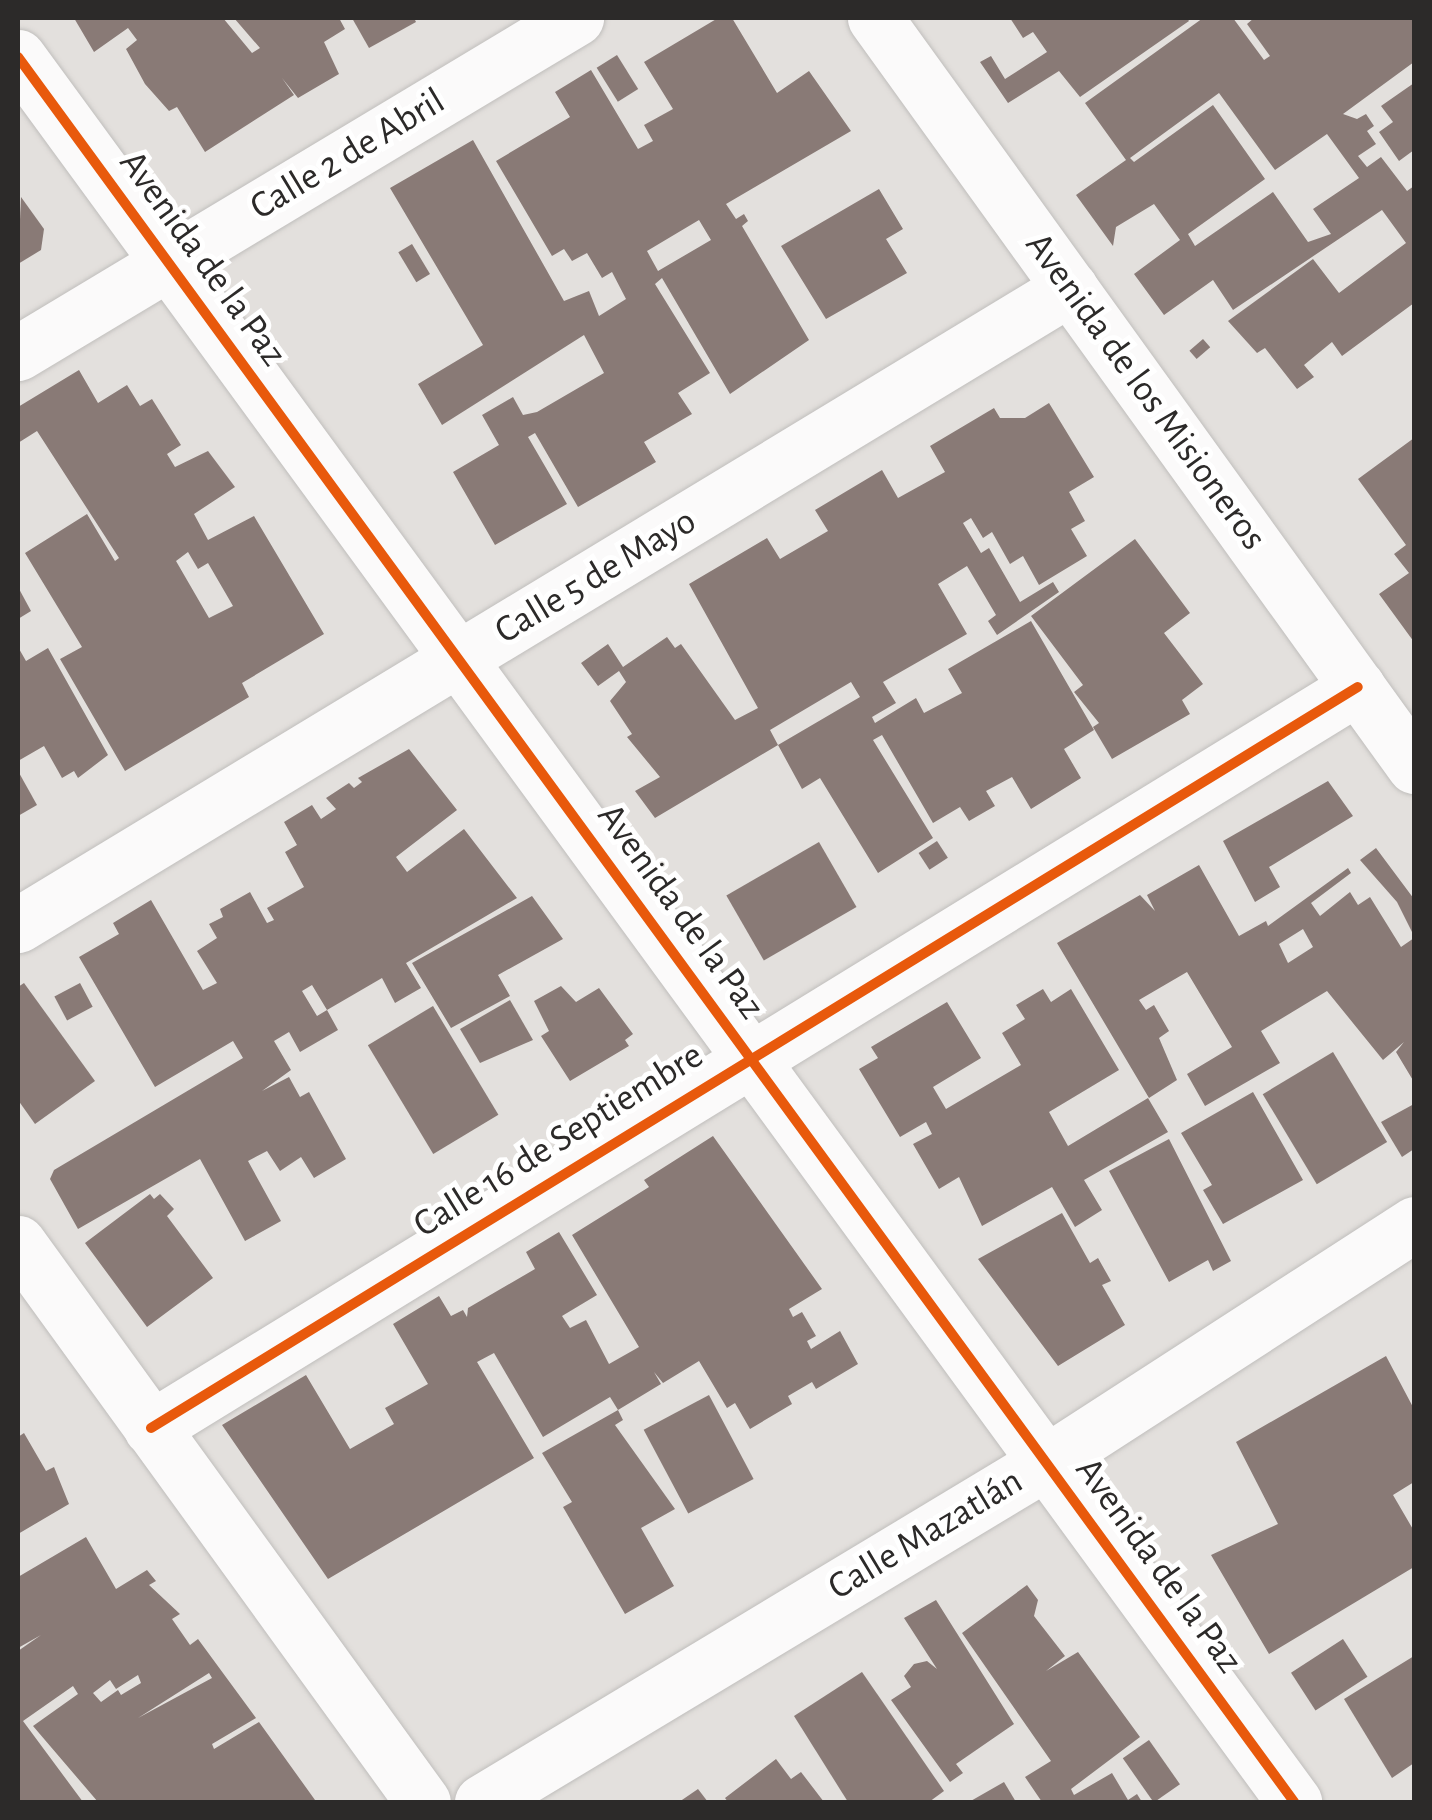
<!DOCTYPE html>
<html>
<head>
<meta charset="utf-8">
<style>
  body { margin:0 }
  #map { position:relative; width:1432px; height:1820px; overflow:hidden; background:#e3e0dd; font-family:"Alegreya Sans",sans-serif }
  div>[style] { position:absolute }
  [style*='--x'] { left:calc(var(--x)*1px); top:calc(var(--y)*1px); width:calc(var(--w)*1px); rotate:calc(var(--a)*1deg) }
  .building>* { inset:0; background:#897a76; transform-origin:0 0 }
  .roads { filter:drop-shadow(0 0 2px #c0bebc) drop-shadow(0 0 2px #c0bebc) }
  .street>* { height:55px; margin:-27.5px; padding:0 27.5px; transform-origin:27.5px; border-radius:27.5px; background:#fbfafa }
  .cycleway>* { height:10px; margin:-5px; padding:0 5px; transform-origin:5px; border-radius:5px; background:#e8590c }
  span { translate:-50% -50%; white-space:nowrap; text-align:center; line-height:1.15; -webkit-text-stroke:10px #fff; paint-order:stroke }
  .street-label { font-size:38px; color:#2c2a29 }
  .frame { position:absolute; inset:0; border:20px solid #2c2a29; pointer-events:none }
</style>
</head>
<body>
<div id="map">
  <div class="building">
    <div style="clip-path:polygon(74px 18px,223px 18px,252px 53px,260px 48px,234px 18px,339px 18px,345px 29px,324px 42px,339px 74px,298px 98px,282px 78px,294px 95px,205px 152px,177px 107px,169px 111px,145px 84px,126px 49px,137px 40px,128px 28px,94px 52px)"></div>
    <div style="clip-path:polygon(352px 18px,414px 18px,416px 22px,369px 48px)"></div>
    <div style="clip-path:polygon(evenodd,718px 18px,732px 18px,777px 93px,809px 71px,851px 131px,726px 204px,736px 219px,744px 214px,748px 221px,742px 226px,809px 340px,730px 394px,662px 278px,655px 284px,710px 373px,678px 393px,692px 414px,644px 442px,656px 462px,578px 507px,535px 433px,528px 437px,567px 504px,495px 545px,453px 472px,499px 445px,482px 415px,513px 397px,523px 415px,537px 412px,604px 373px,584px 335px,442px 425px,418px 384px,483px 345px,390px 188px,473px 140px,564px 301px,589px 291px,599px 316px,626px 299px,612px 272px,602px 278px,587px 253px,572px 261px,564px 249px,552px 256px,496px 161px,570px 117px,555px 92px,591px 70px,638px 149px,653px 141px,644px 125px,673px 109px,644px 62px,718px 18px,699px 220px,711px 240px,658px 271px,647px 251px,699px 220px)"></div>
    <div style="clip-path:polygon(1010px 18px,1187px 18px,1189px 21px,1080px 97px,1059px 71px,1008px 103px,980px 62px,991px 56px,1005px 79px,1047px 52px,1033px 32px,1023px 38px)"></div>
    <div style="clip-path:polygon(evenodd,1203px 18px,1233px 18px,1264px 60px,1270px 56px,1247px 24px,1254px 18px,1414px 18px,1414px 62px,1343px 114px,1357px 119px,1366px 114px,1374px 126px,1367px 131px,1376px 144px,1358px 156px,1367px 167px,1381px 157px,1407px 191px,1414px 186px,1414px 303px,1342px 356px,1332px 342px,1304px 365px,1314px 377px,1297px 389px,1265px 348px,1257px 353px,1228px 321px,1313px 259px,1339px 293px,1406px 243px,1382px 210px,1233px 310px,1213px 280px,1164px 315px,1134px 274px,1180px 240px,1154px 204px,1116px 227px,1113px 246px,1076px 195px,1126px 160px,1085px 103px,1203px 18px,1219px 93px,1275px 170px,1327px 134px,1359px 178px,1313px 209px,1331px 234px,1308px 242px,1273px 192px,1195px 246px,1188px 234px,1265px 179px,1213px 105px,1134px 162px,1130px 158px,1219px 93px)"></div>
    <div style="left:617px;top:55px;width:40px;height:24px;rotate:58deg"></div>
    <div style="clip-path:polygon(1414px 83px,1414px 150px,1399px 161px,1379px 132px,1393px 122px,1381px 106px)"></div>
    <div style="clip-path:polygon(879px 189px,903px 229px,886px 239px,907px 273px,826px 319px,781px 246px)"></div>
    <div style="clip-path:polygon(21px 197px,44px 229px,41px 250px,18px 264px)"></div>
    <div style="left:412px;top:244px;width:35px;height:16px;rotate:59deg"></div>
    <div style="left:1203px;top:339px;width:11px;height:18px;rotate:49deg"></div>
    <div style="clip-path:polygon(evenodd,79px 370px,98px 403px,127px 385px,140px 406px,152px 399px,181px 445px,167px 454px,175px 467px,208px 451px,235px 487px,194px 514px,208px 540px,254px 516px,324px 634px,242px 683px,249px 697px,125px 771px,60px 659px,82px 647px,25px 553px,87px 514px,115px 561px,119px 558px,37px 431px,18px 443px,18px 407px,79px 370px,188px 552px,198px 569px,208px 563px,233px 606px,209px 618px,176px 561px,188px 552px)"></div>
    <div style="clip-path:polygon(evenodd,1049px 403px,1094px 477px,1069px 492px,1085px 521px,1071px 529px,1087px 556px,1039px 585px,1023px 556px,1010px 564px,992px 532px,983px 538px,971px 518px,963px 523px,981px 553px,989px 548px,1020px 602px,1053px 582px,1059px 592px,997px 635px,988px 621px,996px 615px,967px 566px,938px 584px,967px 634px,883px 682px,896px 703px,872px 717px,875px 723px,916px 698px,924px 713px,962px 693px,948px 669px,1031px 621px,1094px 730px,1064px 749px,1081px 778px,1031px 809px,1012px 777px,986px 791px,995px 806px,969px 821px,960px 807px,933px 823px,882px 735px,873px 740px,933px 838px,878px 873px,820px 778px,802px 789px,778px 745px,655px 818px,635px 791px,660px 777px,627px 737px,632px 734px,610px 701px,626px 682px,619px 671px,598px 686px,581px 663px,608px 644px,623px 667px,667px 637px,675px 648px,681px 644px,735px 720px,758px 708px,689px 584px,767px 538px,780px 559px,828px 531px,815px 510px,882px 470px,898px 498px,945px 472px,930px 446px,994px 408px,1000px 418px,1025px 418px,1049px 403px,851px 682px,860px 697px,778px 745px,770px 730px,851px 682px)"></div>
    <div style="clip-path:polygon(1414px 438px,1414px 642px,1379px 594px,1409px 573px,1394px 554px,1406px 545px,1358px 479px)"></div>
    <div style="clip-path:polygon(1135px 539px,1190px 613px,1164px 633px,1203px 684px,1182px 700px,1190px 714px,1112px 759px,1093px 727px,1099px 723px,1074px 692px,1083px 685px,1031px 616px)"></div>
    <div style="clip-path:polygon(18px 587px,31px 611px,18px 619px)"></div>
    <div style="clip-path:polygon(18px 647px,26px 661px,48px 648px,108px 755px,78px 778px,74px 771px,62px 778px,44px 746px,18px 761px)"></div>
    <div style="clip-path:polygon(evenodd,409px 749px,457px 810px,396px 857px,407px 872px,464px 829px,517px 898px,406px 963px,421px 988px,395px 1003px,382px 978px,327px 1010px,338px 1030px,300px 1052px,289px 1032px,274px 1041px,291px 1070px,262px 1091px,289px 1077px,300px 1097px,309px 1092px,346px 1159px,314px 1178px,301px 1157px,280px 1171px,267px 1151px,248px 1161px,281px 1221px,245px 1241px,200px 1159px,78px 1229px,50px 1179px,54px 1170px,243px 1058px,233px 1041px,155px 1087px,79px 957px,119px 934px,113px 923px,151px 900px,203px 990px,217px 983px,197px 951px,217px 938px,209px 924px,223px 917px,220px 909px,250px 892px,267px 923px,274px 920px,267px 908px,304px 887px,285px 852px,297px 845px,284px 822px,312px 805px,321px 819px,336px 809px,326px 798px,349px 783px,354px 788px,362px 782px,358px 778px,409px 749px,312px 985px,327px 1010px,317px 1016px,302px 991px,312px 985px)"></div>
    <div style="clip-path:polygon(18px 771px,37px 805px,18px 816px)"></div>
    <div style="clip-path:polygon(1328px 781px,1353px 816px,1269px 867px,1280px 887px,1255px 902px,1223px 841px)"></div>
    <div style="left:937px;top:841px;width:20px;height:22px;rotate:57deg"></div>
    <div style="left:819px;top:842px;width:75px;height:107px;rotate:60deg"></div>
    <div style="clip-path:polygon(1376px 848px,1414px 899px,1414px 936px,1397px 902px,1360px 860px)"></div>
    <div style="clip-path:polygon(evenodd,1199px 865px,1239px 936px,1266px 921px,1268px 926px,1348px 868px,1351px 873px,1311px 903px,1320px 916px,1350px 892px,1358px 905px,1370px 897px,1401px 947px,1414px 938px,1414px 1082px,1396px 1052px,1404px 1042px,1383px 1060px,1327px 991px,1261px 1031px,1280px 1063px,1205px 1106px,1187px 1074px,1232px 1047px,1187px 972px,1139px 1000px,1146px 1010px,1154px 1005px,1169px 1031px,1159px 1038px,1177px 1080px,1149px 1098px,1057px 943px,1140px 895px,1155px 911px,1147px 895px,1199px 865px,1303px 929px,1313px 947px,1288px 963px,1279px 944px,1303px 929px)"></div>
    <div style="clip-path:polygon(532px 896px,563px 939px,498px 975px,510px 996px,451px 1028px,412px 963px)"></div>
    <div style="clip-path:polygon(24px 983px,95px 1081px,35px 1124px,18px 1100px,18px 987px)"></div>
    <div style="left:80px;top:983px;width:27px;height:29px;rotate:62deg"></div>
    <div style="clip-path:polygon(561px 986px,576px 1002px,599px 988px,633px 1034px,625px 1040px,629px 1046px,570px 1081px,541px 1036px,549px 1031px,534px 1001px)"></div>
    <div style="clip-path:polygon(1043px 989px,1051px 1002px,1071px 989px,1119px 1070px,1049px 1112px,1068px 1146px,1148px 1098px,1168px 1132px,1084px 1180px,1102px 1210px,1075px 1227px,1052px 1187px,982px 1226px,959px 1177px,939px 1189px,913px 1144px,932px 1134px,926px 1122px,900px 1137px,859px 1069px,878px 1058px,871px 1047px,947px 1002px,981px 1058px,933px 1087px,946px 1109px,1021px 1065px,1002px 1033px,1025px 1019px,1016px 1005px)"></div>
    <div style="clip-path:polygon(510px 1000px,533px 1040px,480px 1063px,460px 1029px)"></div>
    <div style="left:433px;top:1006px;width:127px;height:76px;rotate:59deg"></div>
    <div style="left:1333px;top:1052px;width:105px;height:82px;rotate:59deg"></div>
    <div style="clip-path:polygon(1253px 1092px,1303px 1180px,1223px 1224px,1203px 1190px,1212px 1185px,1181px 1133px)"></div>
    <div style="clip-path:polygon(1414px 1104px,1414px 1149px,1402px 1157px,1381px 1122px)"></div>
    <div style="clip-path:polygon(713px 1136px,822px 1289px,789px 1309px,793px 1317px,802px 1312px,816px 1336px,807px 1341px,811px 1349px,840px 1331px,858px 1364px,816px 1389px,812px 1382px,788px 1396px,792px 1404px,750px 1429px,735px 1403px,727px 1408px,699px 1361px,663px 1383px,654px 1372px,661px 1384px,618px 1410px,610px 1397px,543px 1437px,494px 1353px,477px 1362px,534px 1458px,328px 1579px,222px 1425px,306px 1375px,350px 1449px,394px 1424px,385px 1408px,428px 1384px,393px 1324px,439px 1296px,451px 1316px,463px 1310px,467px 1317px,468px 1308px,535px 1269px,526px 1252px,559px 1232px,597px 1295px,562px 1316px,570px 1328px,586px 1320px,609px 1364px,639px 1347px,572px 1235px,649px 1187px,644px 1180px)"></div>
    <div style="clip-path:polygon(1169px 1139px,1231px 1261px,1213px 1271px,1208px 1260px,1169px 1282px,1109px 1171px)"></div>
    <div style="clip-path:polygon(150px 1194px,154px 1199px,160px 1194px,174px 1209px,167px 1216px,213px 1278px,147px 1327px,85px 1243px)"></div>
    <div style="clip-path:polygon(1062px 1213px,1090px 1263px,1098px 1258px,1111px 1281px,1102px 1285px,1125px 1325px,1058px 1366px,978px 1259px)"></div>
    <div style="clip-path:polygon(1386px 1356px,1414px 1409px,1414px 1482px,1393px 1495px,1414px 1531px,1414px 1567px,1269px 1654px,1211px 1555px,1278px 1524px,1236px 1442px)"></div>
    <div style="left:709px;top:1395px;width:95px;height:74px;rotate:62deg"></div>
    <div style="clip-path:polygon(618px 1410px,623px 1420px,615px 1425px,675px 1509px,641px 1528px,674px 1586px,625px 1614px,563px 1507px,572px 1502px,542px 1453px)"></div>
    <div style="clip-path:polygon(24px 1433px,46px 1471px,54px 1467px,69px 1504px,18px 1534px,18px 1437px)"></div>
    <div style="clip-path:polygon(evenodd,86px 1537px,116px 1589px,147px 1570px,156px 1581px,149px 1585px,180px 1614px,172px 1619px,190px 1645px,198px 1639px,256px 1718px,212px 1744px,214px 1749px,259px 1722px,315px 1800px,98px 1802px,33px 1726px,78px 1694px,73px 1686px,23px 1721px,83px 1802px,18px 1802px,18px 1651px,41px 1635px,18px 1648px,18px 1577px,86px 1537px,209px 1673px,212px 1678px,138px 1718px,209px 1673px,86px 1537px,138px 1675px,141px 1683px,121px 1695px,118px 1690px,101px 1702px,93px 1693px,110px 1680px,116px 1689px,138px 1675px)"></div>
    <div style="clip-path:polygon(1027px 1585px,1038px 1600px,1034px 1616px,1065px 1656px,1046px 1671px,1078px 1652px,1140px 1737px,1071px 1789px,1074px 1795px,1112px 1773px,1128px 1800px,1137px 1794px,1142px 1802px,1042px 1802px,1025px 1777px,1051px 1761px,962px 1633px)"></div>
    <div style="clip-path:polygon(936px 1600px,1014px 1724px,956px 1764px,963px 1773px,950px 1782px,891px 1700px,911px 1687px,904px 1676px,914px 1664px,927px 1661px,937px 1669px,904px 1618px)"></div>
    <div style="left:1343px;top:1639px;width:45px;height:62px;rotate:57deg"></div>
    <div style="clip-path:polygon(1414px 1656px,1414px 1763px,1392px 1778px,1344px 1699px)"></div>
    <div style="clip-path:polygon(862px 1672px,944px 1791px,929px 1802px,848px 1802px,794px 1716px)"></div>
    <div style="left:1149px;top:1740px;width:54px;height:32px;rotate:55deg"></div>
    <div style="clip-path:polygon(776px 1759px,791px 1779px,801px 1772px,824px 1802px,728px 1802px,725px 1798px)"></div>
    <div style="clip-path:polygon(1004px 1782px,1016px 1802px,969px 1802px)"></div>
    <div style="clip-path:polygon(698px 1789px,708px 1802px,679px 1802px)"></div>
  </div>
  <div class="roads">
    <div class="street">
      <div style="--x:875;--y:18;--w:922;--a:54.22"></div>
      <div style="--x:18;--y:57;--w:2162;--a:53.82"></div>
      <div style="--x:18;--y:353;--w:651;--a:-30.98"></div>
      <div style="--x:18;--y:925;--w:1230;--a:-31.2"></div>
      <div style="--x:18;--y:1243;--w:690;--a:54.08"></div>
      <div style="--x:151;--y:1428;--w:1416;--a:-31.55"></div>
      <div style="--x:482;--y:1802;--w:657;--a:-31.05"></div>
      <div style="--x:1045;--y:1463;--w:440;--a:-32.9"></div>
    </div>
  </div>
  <div class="cycleway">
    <div style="--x:18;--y:57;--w:2162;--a:53.82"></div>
    <div style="--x:151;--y:1428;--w:1416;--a:-31.55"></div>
  </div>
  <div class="street-label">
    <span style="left:348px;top:155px;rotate:-31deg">Calle 2 de Abril</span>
    <span style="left:202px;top:259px;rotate:54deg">Avenida de la Paz</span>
    <span style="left:1145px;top:392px;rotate:54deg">Avenida de los Misioneros</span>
    <span style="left:596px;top:577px;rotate:-31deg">Calle 5 de Mayo</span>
    <span style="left:680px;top:912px;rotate:54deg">Avenida de la Paz</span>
    <span style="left:559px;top:1141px;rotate:-32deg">Calle 16 de Septiembre</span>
    <span style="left:926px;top:1535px;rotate:-31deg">Calle Mazatlán</span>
    <span style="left:1158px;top:1566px;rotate:54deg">Avenida de la Paz</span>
  </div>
  <div class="frame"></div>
</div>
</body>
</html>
